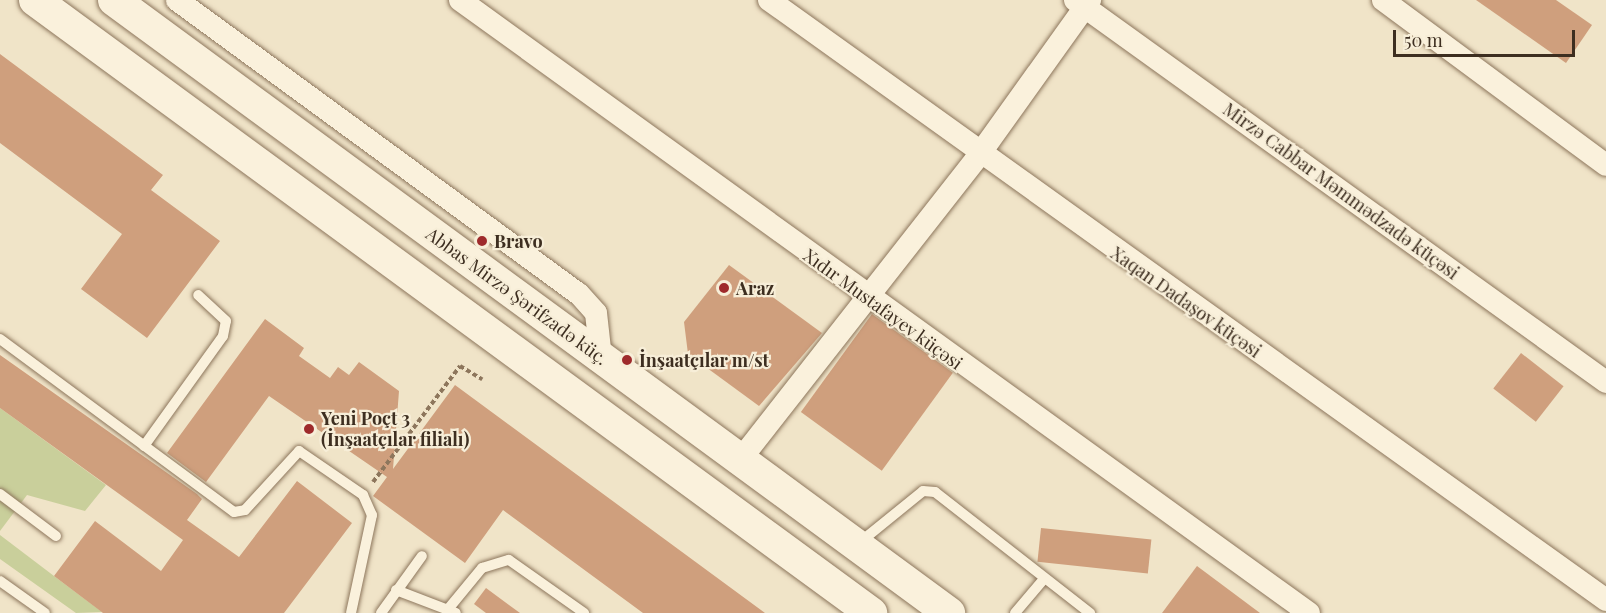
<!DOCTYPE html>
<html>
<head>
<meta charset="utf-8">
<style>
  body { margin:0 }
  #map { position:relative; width:1606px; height:613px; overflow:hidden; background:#f0e4c8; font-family:"Playfair Display",serif }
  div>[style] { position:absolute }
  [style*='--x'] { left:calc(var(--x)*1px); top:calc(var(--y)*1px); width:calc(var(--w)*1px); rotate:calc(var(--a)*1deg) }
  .green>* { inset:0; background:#c9cf9b }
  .building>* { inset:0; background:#cf9f7d; transform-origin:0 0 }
  .path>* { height:4px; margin-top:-2px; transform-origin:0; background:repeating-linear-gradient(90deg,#8d765c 0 4.5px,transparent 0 7.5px) }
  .roads { filter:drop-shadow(0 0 2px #8d765c) drop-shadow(0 0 2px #8d765c) }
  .lane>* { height:10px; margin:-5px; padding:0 5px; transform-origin:5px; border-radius:5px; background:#faf1dc }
  .street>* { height:22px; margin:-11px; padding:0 11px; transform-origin:11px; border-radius:11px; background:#faf1dc }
  .secondary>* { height:32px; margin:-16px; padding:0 16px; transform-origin:16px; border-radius:16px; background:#faf1dc }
  .dots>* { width:16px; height:16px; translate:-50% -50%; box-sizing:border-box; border:3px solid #f7eed8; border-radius:50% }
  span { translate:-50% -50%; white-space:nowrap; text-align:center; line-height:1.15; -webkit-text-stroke:4.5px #f7eed8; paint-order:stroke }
  .street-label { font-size:18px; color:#3d2e20 }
  .poi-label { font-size:18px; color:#3d2e20; font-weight:700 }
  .left { translate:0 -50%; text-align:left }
  .scale { position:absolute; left:1393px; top:30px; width:182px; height:27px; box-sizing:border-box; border:3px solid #3d2e20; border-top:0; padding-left:8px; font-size:18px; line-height:21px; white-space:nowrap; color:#3d2e20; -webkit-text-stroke:4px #f7eed8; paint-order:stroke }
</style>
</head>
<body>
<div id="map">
  <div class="green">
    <div style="clip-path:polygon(0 408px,106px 485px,85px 511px,27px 495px,0 531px)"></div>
    <div style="clip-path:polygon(0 535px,54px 576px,102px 612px,76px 613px,0 559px)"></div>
  </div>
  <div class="building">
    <div style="clip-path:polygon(1476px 0,1556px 0,1592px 25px,1566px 63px)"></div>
    <div style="clip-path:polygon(0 54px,163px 175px,151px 190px,220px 241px,147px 338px,81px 289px,122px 234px,0 143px)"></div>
    <div style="clip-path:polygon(729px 265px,822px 333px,759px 406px,688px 354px,684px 322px)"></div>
    <div style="left:872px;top:314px;width:100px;height:121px;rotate:36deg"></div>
    <div style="clip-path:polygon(265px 319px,304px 348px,299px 356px,330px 378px,338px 367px,349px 375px,359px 362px,399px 391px,393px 469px,455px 385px,765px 613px,643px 613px,503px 510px,465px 563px,373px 496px,387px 477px,269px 396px,206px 482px,167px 453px)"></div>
    <div style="left:1521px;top:353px;width:54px;height:45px;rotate:38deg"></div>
    <div style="clip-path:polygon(0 355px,197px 494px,202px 499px,187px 520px,239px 557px,297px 481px,352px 523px,284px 613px,103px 613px,54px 576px,95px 521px,161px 571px,183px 540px,0 408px)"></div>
    <div style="left:1041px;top:528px;width:111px;height:34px;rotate:6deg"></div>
    <div style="clip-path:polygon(1197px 566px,1260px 613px,1162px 613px)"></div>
    <div style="clip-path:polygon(486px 588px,520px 613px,486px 613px,474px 604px)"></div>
  </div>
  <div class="path">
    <div style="--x:373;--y:482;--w:145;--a:-53.1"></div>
    <div style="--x:460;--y:366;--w:26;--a:31"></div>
  </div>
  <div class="roads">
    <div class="lane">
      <div style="--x:0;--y:339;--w:291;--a:36.5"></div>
      <div style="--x:234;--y:512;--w:11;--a:-10"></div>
      <div style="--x:245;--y:510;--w:80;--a:-47.5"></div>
      <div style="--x:299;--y:451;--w:78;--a:34.5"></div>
      <div style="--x:363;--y:495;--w:22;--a:66"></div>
      <div style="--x:372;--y:515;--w:100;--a:102.1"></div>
      <div style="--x:144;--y:446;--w:135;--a:-54.3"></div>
      <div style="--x:223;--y:336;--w:15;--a:-79"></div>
      <div style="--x:226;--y:321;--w:38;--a:-137"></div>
      <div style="--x:0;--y:494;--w:70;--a:36.9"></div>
      <div style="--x:859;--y:543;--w:82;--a:-39.1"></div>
      <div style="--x:923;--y:491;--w:12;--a:5"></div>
      <div style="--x:935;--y:492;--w:197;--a:38"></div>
      <div style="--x:0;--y:581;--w:55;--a:35.4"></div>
      <div style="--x:396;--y:590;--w:64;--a:21"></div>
      <div style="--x:449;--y:608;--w:52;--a:-50.5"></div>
      <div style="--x:482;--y:568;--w:28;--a:-17"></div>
      <div style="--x:509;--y:560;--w:92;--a:35.2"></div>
      <div style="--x:381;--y:613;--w:70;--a:-54.3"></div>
      <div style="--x:1015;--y:613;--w:43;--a:-49.7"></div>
    </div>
    <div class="street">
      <div style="--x:177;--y:0;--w:498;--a:36.2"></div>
      <div style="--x:579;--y:294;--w:25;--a:48"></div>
      <div style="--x:596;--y:313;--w:45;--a:83.7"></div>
      <div style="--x:460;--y:0;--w:1047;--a:35.83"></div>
      <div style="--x:769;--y:0;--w:1030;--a:35.63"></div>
      <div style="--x:1075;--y:0;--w:654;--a:35.73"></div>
      <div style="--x:1383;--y:0;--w:277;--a:36.5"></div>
      <div style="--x:740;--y:460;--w:387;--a:-51.9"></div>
      <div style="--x:979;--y:155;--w:191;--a:-54.4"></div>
    </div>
    <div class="secondary">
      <div style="--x:35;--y:0;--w:1037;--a:36.25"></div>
      <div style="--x:114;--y:0;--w:1036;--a:36.28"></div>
    </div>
  </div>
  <div class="dots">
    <div style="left:482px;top:241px;background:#9e2a2b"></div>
    <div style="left:724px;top:288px;background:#9e2a2b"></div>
    <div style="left:627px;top:360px;background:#9e2a2b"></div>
    <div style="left:309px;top:429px;background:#9e2a2b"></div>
  </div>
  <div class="street-label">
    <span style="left:1341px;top:191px;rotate:36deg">Mirzə Cabbar Məmmədzadə küçəsi</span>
    <span style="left:517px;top:296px;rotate:36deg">Abbas Mirzə Şərifzadə küç.</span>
    <span style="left:1186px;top:302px;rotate:35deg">Xaqan Dadaşov küçəsi</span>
    <span style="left:883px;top:309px;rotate:36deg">Xıdır Mustafayev küçəsi</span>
  </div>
  <div class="poi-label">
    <span class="left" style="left:494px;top:241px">Bravo</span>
    <span class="left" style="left:736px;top:288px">Araz</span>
    <span class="left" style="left:639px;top:360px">İnşaatçılar m/st</span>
    <span class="left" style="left:321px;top:429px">Yeni Poçt 3<br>(İnşaatçılar filialı)</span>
  </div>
  <div class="scale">50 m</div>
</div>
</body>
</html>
